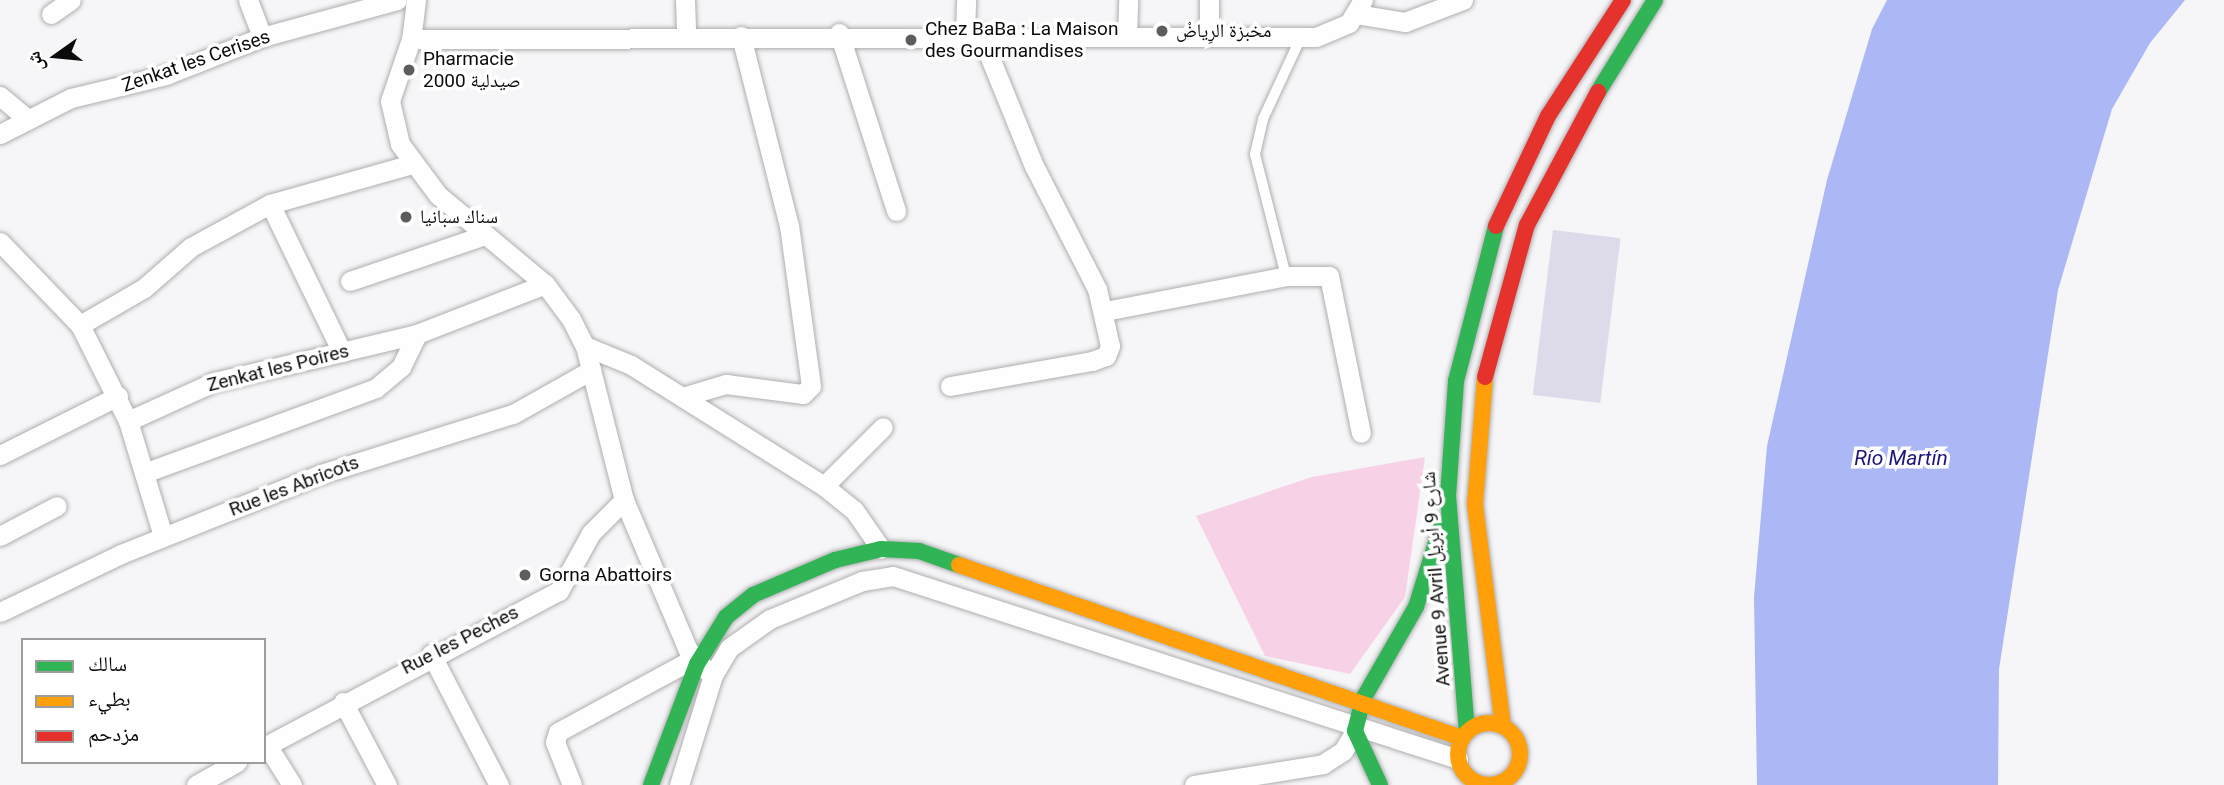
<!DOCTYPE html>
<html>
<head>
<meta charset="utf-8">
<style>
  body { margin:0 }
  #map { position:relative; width:2224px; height:785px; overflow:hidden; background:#f6f5f7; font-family:Roboto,"Noto Naskh Arabic",sans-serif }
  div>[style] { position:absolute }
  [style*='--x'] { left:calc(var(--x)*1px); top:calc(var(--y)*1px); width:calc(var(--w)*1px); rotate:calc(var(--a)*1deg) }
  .green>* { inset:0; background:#f7d2e6 }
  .water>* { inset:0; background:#acb8f6 }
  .building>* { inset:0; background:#dddae9; transform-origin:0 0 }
  .roads { filter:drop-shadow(0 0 2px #aeaeb0) drop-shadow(0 0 2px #aeaeb0) }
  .lane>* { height:10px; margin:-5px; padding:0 5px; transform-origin:5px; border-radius:5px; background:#fefefe }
  .street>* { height:19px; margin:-9.5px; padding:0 9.5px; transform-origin:9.5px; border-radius:9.5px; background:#fefefe }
  .fast>* { height:16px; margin:-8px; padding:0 8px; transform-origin:8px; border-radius:8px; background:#30b455 }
  .slow>* { height:16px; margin:-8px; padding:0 8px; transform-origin:8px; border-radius:8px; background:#ff9f0a }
  .slow>.ring { margin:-8px; padding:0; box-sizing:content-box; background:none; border:16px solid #ff9f0a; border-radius:50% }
  .jam>* { height:16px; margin:-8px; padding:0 8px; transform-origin:8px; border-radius:8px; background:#e5322d }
  .dots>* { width:19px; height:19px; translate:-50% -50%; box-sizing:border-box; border:4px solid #fff; border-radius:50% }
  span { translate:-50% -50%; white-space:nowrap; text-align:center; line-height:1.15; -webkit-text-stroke:7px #fff; paint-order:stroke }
  .poi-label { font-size:19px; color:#0c0b0c }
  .left { translate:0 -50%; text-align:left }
  .street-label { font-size:19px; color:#0c0b0c }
  .water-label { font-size:21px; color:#1d167b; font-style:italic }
  .legend { position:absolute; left:21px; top:638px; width:245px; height:126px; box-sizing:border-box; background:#fff; border:2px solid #9e9d9e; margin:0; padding:9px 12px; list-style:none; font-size:21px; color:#0c0b0c }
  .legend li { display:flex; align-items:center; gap:14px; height:35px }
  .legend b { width:35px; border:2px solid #9e9d9e }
  .north { position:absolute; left:21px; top:21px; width:70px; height:70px; -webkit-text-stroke:5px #fff; paint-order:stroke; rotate:255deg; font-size:19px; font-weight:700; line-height:28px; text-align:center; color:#0c0b0c }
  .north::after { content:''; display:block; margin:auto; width:24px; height:32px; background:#0c0b0c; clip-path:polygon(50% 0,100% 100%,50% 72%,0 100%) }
</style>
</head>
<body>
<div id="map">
  <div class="green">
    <div style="clip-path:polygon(1425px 457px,1405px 597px,1350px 674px,1265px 656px,1196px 516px,1312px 477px)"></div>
  </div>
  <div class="water">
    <div style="clip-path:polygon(1887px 0,2185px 0,2150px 43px,2112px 109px,2058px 290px,1999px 669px,1998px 785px,1757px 785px,1754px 597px,1767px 446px,1827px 180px,1872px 29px)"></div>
  </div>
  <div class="building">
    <div style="left:1553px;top:230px;width:68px;height:166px;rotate:7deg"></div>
  </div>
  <div class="roads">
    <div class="lane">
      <div style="--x:1286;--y:276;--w:126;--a:-104.3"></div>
      <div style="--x:1255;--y:154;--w:36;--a:-77"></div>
      <div style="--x:1263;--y:119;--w:90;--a:-65.1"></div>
    </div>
    <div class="street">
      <div style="--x:248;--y:0;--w:40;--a:69"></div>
      <div style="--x:416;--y:0;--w:39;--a:97"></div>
      <div style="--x:411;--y:39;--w:65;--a:108.7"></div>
      <div style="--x:390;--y:101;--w:44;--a:76.9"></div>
      <div style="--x:400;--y:144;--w:64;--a:53.3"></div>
      <div style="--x:438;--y:195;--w:139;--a:39.8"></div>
      <div style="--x:545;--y:284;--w:44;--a:53.4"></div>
      <div style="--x:571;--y:319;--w:30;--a:63"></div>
      <div style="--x:585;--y:346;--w:159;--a:75.8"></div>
      <div style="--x:624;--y:500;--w:163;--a:66.9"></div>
      <div style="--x:688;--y:650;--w:28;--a:48"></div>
      <div style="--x:685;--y:0;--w:37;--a:88"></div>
      <div style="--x:1209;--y:0;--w:36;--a:90"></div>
      <div style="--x:51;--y:14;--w:24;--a:-35"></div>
      <div style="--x:1356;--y:14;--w:50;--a:9.3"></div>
      <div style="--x:1405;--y:22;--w:62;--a:-20.8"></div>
      <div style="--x:839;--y:33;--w:187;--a:72.2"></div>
      <div style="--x:965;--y:33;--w:33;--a:-88"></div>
      <div style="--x:1127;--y:36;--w:36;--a:-88"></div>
      <div style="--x:411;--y:39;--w:905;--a:-0.13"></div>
      <div style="--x:1316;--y:37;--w:36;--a:-23"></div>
      <div style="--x:1349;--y:23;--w:27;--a:-59"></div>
      <div style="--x:0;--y:96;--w:34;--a:40"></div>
      <div style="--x:0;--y:134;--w:80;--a:-26.9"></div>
      <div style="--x:71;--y:98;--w:98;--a:-13.6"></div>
      <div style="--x:166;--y:75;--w:103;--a:-21.6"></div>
      <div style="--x:262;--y:37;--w:140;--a:-15.3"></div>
      <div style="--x:270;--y:204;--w:165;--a:64.1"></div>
      <div style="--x:0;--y:242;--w:115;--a:46.1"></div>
      <div style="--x:80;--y:325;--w:107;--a:63.4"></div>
      <div style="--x:350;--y:281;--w:143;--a:-18.8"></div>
      <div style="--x:1105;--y:311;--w:184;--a:-10.9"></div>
      <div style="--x:1286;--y:276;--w:43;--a:0"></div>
      <div style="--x:1329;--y:276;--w:160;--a:78.5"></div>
      <div style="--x:80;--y:325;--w:74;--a:-30"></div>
      <div style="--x:144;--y:288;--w:62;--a:-41.1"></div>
      <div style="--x:191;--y:247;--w:90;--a:-28.6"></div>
      <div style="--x:270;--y:204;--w:148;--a:-15.7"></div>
      <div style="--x:585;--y:346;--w:50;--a:22.4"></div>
      <div style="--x:631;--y:365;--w:228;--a:32.1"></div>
      <div style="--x:824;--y:486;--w:38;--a:39"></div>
      <div style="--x:854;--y:510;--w:47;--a:55.3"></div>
      <div style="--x:950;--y:386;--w:144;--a:-10"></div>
      <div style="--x:1092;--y:361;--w:15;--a:-20"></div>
      <div style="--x:1106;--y:356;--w:11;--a:-68"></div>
      <div style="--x:1110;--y:346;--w:58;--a:-102.8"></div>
      <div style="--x:1097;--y:289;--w:138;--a:-117.1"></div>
      <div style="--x:1034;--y:166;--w:144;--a:-112.1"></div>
      <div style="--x:682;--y:397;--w:46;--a:-16.5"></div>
      <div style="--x:726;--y:384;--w:78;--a:7.4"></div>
      <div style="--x:803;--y:394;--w:11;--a:-45"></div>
      <div style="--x:811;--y:386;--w:162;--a:-97.8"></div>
      <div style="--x:789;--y:226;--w:196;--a:-104.2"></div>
      <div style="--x:0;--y:455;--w:132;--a:-26.6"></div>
      <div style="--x:144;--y:473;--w:247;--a:-20.1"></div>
      <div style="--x:376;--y:388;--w:33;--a:-40"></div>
      <div style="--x:401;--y:367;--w:37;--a:-64"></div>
      <div style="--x:824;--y:486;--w:83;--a:-45"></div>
      <div style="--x:0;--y:536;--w:64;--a:-27.8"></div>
      <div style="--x:163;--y:536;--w:120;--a:-106.9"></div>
      <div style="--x:128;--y:421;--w:94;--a:-24.4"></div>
      <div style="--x:214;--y:382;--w:209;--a:-13.3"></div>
      <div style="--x:417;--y:334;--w:137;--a:-21.3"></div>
      <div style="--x:0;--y:612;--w:134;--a:-25.6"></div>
      <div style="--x:121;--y:554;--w:215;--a:-21.8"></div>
      <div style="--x:321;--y:474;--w:201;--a:-17.4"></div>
      <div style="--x:513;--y:414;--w:90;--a:-29.4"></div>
      <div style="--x:431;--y:654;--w:148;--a:62.6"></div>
      <div style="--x:343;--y:702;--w:94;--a:62.1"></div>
      <div style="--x:267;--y:745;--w:47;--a:58"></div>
      <div style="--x:264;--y:747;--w:334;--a:-27.9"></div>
      <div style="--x:559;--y:591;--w:66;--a:-61.1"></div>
      <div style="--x:591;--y:533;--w:47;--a:-45"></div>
      <div style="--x:196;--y:785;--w:47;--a:-29.3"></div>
      <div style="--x:572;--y:785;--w:46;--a:-111.6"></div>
      <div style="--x:555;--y:742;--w:10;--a:-73"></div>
      <div style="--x:558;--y:732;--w:153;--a:-28.4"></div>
      <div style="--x:679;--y:785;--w:115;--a:-72.8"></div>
      <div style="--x:713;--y:675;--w:31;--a:-59"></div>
      <div style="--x:729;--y:648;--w:50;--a:-35.3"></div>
      <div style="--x:770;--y:619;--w:100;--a:-22.4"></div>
      <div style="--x:862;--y:581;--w:31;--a:-9"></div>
      <div style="--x:893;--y:576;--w:594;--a:17.95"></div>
      <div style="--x:1194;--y:785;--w:131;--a:-9.2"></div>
      <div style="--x:1323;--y:764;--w:24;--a:-33"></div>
      <div style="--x:1343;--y:751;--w:23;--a:-59"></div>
    </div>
    <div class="fast">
      <div style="--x:1598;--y:92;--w:108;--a:-58.2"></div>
      <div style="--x:1467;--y:732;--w:237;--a:-94.6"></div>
      <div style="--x:1448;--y:496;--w:115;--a:-86"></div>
      <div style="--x:1456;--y:381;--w:160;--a:-75.5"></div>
      <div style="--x:651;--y:785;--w:129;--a:-69.2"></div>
      <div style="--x:697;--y:664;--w:55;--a:-58.3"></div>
      <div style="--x:726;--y:617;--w:35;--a:-39"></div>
      <div style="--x:753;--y:595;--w:89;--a:-23.1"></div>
      <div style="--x:835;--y:560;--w:47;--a:-13.4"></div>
      <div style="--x:881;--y:549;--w:38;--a:3"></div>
      <div style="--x:919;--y:551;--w:42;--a:19.3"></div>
      <div style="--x:1380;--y:785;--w:60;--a:-114.8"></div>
      <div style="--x:1355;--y:731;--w:33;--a:-76"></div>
      <div style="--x:1363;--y:699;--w:106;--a:-60.1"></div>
      <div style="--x:1416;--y:607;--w:85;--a:-72.8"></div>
    </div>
    <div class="slow">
      <div style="--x:1485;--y:377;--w:128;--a:94.5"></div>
      <div style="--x:1475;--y:505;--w:223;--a:82.8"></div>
      <div style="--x:959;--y:565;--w:532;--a:18.98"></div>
      <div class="ring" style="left:1458px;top:723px;width:46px;height:46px"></div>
    </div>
    <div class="jam">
      <div style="--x:1496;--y:226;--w:122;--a:-64.7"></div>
      <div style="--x:1548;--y:116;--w:138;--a:-57.1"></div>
      <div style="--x:1485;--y:377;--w:158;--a:-74.6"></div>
      <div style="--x:1527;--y:225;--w:151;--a:-61.9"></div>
    </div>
  </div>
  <div class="dots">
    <div style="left:1162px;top:31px;background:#5e5d5e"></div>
    <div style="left:911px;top:40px;background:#5e5d5e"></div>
    <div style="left:409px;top:70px;background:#5e5d5e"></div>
    <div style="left:406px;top:217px;background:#5e5d5e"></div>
    <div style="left:525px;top:575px;background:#5e5d5e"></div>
  </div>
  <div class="poi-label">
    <span class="left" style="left:925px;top:40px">Chez BaBa : La Maison<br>des Gourmandises</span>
    <span class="left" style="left:1176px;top:31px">مخبزة الرِياضْ</span>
    <span class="left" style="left:423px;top:70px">Pharmacie<br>2000 صيدلية</span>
    <span class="left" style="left:420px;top:217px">سناك سبانيا</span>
    <span class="left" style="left:539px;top:575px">Gorna Abattoirs</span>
  </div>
  <div class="street-label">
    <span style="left:196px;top:61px;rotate:-19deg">Zenkat les Cerises</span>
    <span style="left:278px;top:368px;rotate:-14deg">Zenkat les Poires</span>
    <span style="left:294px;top:486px;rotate:-21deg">Rue les Abricots</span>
    <span style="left:1436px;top:579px;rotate:-94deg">Avenue 9 Avril شارع 9 أبريل</span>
    <span style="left:460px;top:640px;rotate:-27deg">Rue les Peches</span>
  </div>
  <div class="water-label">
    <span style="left:1901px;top:458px">Río Martín</span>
  </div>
  <ul class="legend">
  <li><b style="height:9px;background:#30b455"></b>سالك</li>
  <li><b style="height:9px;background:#ff9f0a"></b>بطيء</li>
  <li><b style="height:9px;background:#e5322d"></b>مزدحم</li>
  </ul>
  <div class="north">ش</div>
</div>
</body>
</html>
